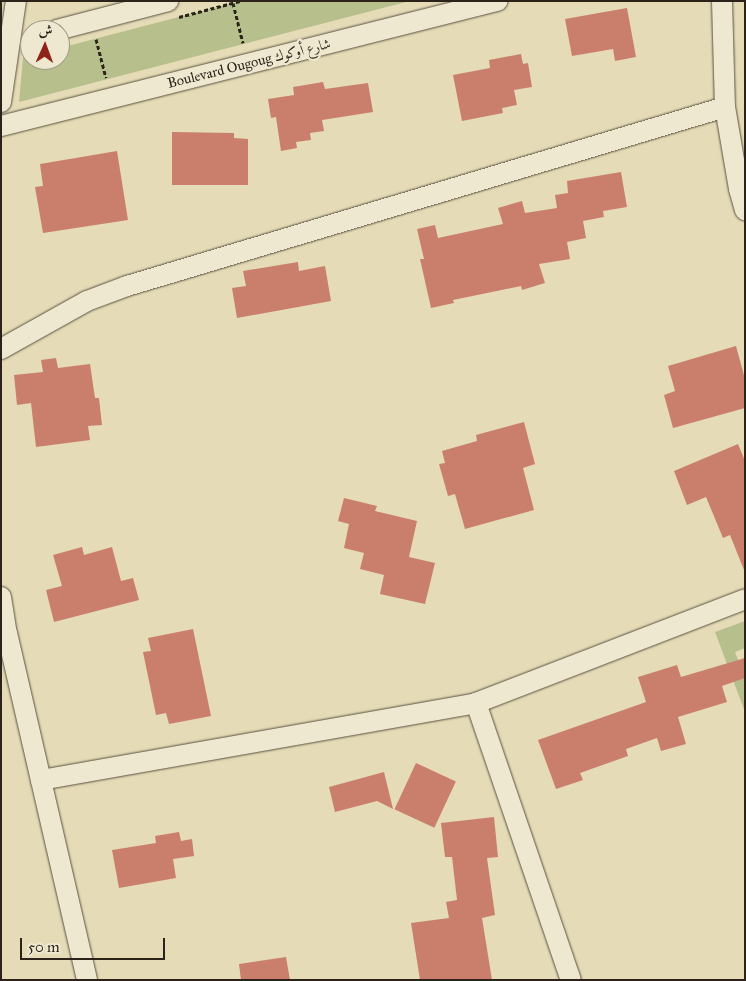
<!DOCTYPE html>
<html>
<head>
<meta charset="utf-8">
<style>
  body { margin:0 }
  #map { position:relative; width:746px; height:981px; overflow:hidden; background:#e5dbb6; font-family:"IM FELL Great Primer",Amiri,serif }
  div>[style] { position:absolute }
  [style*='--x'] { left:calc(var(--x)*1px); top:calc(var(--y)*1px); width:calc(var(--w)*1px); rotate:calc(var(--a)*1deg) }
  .green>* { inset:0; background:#b7bf8c }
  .building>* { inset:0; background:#ca7f6d; transform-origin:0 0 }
  .path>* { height:3px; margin-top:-1.5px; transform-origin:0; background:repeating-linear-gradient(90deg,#2b2319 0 4px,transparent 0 6.5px) }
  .roads { filter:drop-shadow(0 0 1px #5a5140) drop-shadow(0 0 1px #5a5140) }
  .minor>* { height:20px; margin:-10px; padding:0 10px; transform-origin:10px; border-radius:10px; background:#eee8d0 }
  span { translate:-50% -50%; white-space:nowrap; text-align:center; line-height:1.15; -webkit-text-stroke:4.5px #eee8d0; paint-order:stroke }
  .street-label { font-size:14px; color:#2b2319 }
  .frame { position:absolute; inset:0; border:2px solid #2b2319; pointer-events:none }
  .north { position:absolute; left:20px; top:20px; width:50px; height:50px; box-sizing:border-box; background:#eee8d0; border:1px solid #a09987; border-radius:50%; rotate:2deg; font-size:14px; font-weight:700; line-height:20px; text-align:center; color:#2b2319 }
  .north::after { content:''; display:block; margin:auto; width:18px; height:22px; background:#8f2418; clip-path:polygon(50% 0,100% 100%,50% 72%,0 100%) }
  .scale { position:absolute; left:20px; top:938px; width:145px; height:22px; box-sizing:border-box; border:2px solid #2b2319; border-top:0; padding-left:6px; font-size:15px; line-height:18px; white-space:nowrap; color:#2b2319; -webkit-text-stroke:4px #eee8d0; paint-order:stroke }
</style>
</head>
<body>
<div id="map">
  <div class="green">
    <div style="clip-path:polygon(240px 1px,410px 1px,19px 102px,23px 58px,30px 56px,30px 60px,60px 60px,60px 48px)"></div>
    <div style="clip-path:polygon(745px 621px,745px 648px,735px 652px,745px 678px,745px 712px,715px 632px)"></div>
  </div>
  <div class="building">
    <div style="clip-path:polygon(627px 8px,636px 57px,615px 61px,613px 49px,572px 56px,565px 19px)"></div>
    <div style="clip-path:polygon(521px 54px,523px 64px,528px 63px,532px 87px,514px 90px,517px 105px,502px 108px,503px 113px,462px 121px,453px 75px,490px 68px,489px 60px)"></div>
    <div style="clip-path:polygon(323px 82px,325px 89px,368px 83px,373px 112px,322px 120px,324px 131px,310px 133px,311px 140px,296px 142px,297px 148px,281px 151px,276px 117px,271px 118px,268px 99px,294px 95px,293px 87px)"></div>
    <div style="clip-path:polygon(172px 132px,234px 133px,234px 138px,248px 139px,248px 185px,172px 185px)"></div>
    <div style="clip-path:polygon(117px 151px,128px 220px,43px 233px,35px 187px,43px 186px,40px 164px)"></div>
    <div style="clip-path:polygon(621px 172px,627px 207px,603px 211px,604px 217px,583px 221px,586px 238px,567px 242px,570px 259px,539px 264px,545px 283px,522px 290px,521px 286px,453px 300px,454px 303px,431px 308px,420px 259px,424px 259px,417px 229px,435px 225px,438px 238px,503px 224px,498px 208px,522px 201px,525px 213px,557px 208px,555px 195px,568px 193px,567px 181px)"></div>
    <div style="clip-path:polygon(298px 262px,299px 271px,325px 266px,331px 301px,237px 318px,232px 288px,246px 286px,243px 271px)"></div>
    <div style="clip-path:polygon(736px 346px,745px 379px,745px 408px,673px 428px,664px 395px,675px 391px,668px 366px)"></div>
    <div style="clip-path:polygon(56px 358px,58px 368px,90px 364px,95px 398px,99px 398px,102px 425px,88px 426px,90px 440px,36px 447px,31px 403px,17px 405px,14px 375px,43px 372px,41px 360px)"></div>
    <div style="clip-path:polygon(524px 422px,535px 464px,523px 468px,534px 510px,465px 529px,455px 494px,448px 496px,439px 464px,445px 463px,442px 451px,477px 441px,476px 435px)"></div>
    <div style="clip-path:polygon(738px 444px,745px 461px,744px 570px,730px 535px,723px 538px,706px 497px,687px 505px,674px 471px)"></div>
    <div style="clip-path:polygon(344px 498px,377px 506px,375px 511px,417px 521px,409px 557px,435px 563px,425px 604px,380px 594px,384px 575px,360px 569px,364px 553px,344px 548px,349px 524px,338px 521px)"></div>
    <div style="clip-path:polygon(82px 547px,84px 555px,112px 547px,121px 581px,133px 578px,139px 600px,54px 622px,46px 590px,62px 586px,53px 555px)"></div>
    <div style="clip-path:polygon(193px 629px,211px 716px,169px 724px,166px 713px,156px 715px,143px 652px,151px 651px,148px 638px)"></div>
    <div style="clip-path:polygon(745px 658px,745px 678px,722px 686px,727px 702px,678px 717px,686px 744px,661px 751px,657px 738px,626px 749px,628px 756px,580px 773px,583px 780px,556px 789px,538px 740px,646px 702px,638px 677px,677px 665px,681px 677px)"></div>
    <div style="left:416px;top:763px;width:44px;height:51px;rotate:25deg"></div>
    <div style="clip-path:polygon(384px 772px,393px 809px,377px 801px,335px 812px,329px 787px)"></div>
    <div style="clip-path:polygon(494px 817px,498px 857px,487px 858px,495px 915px,482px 918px,492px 980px,420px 980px,411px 923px,449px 918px,446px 902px,457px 900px,452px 857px,445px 857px,441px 823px)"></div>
    <div style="clip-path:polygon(179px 832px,181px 841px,192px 839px,194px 856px,173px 859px,176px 878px,119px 888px,112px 850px,156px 843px,155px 836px)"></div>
    <div style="clip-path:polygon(286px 957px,290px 980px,241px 980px,239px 964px)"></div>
  </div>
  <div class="path">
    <div style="--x:233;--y:3;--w:41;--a:76"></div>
    <div style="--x:179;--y:17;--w:63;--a:-14.7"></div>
    <div style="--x:96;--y:39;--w:40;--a:75.6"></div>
  </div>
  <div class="roads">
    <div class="minor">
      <div style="--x:722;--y:1;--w:106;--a:88.4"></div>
      <div style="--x:725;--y:107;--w:83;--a:80.3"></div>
      <div style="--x:739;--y:189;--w:22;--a:74"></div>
      <div style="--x:57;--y:30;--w:115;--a:-14.6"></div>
      <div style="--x:1;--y:102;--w:102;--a:-81.6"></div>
      <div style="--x:1;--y:126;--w:512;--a:-14.14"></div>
      <div style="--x:1;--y:349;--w:98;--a:-29.2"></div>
      <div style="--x:87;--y:301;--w:43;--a:-20.6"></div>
      <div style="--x:127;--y:286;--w:624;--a:-16.66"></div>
      <div style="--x:1;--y:597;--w:36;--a:81"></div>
      <div style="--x:7;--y:633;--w:356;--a:77"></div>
      <div style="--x:476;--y:703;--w:293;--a:71.1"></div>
      <div style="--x:41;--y:780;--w:442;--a:-10"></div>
      <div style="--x:476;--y:703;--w:288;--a:-21.1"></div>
    </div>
  </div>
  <div class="street-label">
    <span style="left:249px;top:64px;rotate:-14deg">Boulevard Ougoug شارع أوكوك</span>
  </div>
  <div class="frame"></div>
  <div class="north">ش</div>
  <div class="scale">50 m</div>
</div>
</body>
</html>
